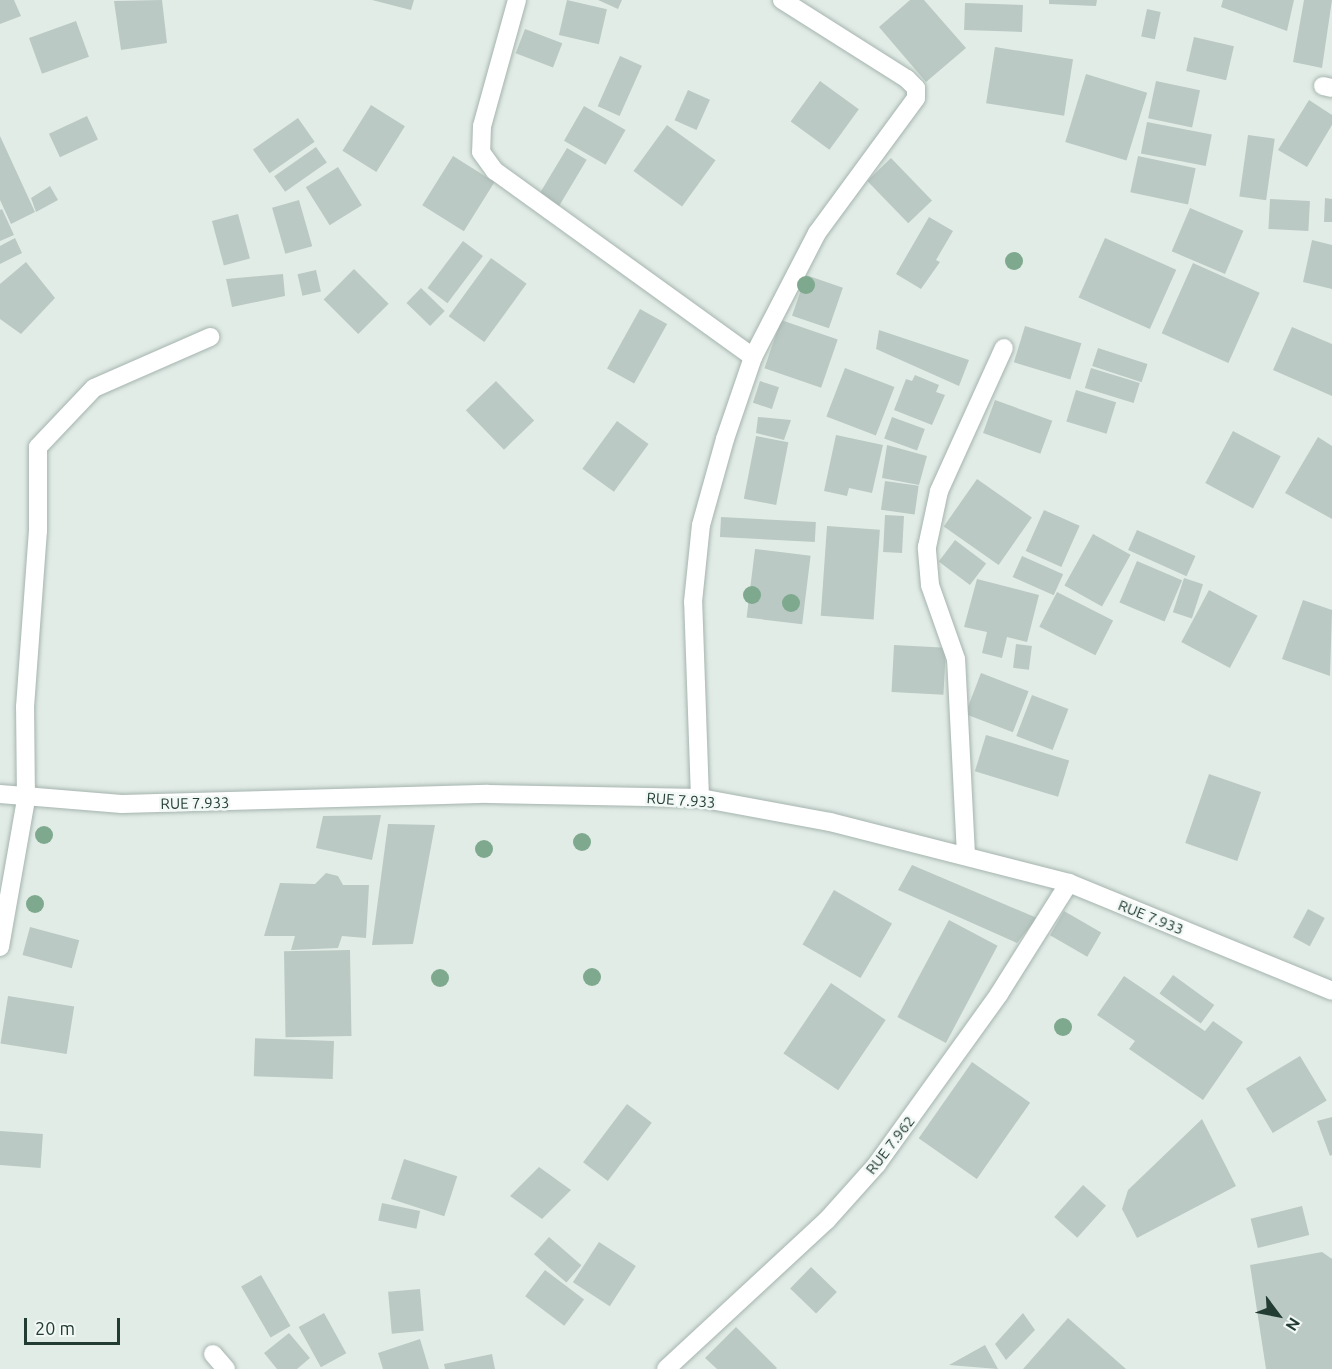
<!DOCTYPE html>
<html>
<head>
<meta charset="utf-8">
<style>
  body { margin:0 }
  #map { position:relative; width:1332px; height:1369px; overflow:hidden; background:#e2ece7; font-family:Ubuntu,sans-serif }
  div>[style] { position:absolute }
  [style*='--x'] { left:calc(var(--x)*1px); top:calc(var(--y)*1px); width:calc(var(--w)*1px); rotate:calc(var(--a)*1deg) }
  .building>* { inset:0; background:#bac9c3; transform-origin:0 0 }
  .roads { filter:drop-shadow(0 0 2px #a5b4ae) drop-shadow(0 0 2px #a5b4ae) }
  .minor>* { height:18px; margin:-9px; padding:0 9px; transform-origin:9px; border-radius:9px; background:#fff }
  .tertiary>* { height:18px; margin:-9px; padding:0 9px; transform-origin:9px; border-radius:9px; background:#fff }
  .trees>* { width:18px; height:18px; margin:-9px; border-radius:50%; background:#7ea98e }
  span { translate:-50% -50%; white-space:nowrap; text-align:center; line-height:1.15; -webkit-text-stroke:5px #f2f8f5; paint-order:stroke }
  .street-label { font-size:15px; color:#223c34 }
  .north { position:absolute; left:1248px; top:1285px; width:60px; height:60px; -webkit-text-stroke:4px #f2f8f5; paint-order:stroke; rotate:122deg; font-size:16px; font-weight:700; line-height:24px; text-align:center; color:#223c34 }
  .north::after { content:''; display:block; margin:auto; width:21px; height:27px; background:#223c34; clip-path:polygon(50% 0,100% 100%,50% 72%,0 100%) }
  .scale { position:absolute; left:24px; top:1318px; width:96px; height:27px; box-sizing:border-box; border:3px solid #223c34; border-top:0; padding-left:8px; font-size:18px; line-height:21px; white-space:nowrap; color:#223c34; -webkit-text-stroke:4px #f2f8f5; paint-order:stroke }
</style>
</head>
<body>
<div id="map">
  <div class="building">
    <div style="clip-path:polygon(0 0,14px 0,21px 16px,0 24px)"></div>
    <div style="clip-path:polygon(162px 0,167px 43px,121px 50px,114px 1px)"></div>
    <div style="clip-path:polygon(372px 0,414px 0,411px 10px)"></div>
    <div style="left:567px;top:0;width:41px;height:36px;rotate:13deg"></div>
    <div style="clip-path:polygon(598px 0,622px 0,618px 9px)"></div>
    <div style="clip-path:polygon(910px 0,924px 0,966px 48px,926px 82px,879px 27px)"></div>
    <div style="clip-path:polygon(1049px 0,1097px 0,1096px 6px,1049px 4px)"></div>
    <div style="clip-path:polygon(1223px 0,1294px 0,1287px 31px,1221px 7px)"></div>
    <div style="clip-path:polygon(1304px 0,1332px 0,1322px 68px,1293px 62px)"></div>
    <div style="left:965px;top:3px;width:58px;height:27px;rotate:2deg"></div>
    <div style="left:1147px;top:9px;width:14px;height:28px;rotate:12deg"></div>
    <div style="left:76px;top:21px;width:38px;height:50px;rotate:70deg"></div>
    <div style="left:525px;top:29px;width:40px;height:26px;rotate:21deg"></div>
    <div style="left:1194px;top:37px;width:41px;height:35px;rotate:13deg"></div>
    <div style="left:995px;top:47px;width:79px;height:57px;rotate:9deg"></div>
    <div style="left:620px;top:56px;width:24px;height:55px;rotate:24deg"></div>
    <div style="left:1086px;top:74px;width:64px;height:71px;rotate:17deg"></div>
    <div style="left:820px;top:81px;width:48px;height:50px;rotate:36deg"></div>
    <div style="left:1156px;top:81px;width:45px;height:38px;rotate:12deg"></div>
    <div style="left:688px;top:90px;width:24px;height:33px;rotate:24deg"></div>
    <div style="clip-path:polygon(1309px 100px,1332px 115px,1332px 125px,1307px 167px,1278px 150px)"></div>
    <div style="left:371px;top:105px;width:40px;height:54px;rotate:32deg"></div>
    <div style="left:584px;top:106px;width:48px;height:40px;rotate:30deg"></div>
    <div style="left:87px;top:116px;width:26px;height:42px;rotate:65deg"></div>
    <div style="left:298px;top:118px;width:29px;height:55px;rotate:55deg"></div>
    <div style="left:1147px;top:122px;width:66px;height:32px;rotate:11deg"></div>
    <div style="left:667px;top:125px;width:60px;height:57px;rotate:36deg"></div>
    <div style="left:1248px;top:135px;width:27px;height:62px;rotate:8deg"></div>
    <div style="clip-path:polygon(0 136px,35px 212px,11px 224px,0 200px)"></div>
    <div style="left:316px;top:147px;width:19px;height:51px;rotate:55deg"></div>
    <div style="left:567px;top:148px;width:23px;height:54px;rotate:31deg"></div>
    <div style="left:453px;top:156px;width:49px;height:58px;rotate:32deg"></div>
    <div style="left:1138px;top:156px;width:59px;height:37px;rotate:12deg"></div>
    <div style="left:891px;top:158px;width:59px;height:33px;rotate:46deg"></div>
    <div style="left:338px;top:167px;width:45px;height:38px;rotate:58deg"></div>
    <div style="clip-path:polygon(50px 186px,58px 200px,36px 212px,31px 198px)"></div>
    <div style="clip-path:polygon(1325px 198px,1332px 199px,1332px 222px,1324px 222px)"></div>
    <div style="left:1270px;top:199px;width:40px;height:30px;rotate:3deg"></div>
    <div style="left:299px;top:200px;width:48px;height:28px;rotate:74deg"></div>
    <div style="left:1190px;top:208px;width:58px;height:47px;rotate:23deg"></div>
    <div style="clip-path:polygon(2px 209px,14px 235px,0 241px,0 210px)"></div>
    <div style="left:238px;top:214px;width:46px;height:27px;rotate:75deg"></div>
    <div style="clip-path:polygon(929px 217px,953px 231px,936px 260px,940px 262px,921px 289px,896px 274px)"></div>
    <div style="clip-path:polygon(15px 238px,22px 253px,0 264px,0 246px)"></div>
    <div style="left:1105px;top:238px;width:78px;height:65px;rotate:24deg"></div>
    <div style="clip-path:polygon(1312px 240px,1332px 245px,1332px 289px,1303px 282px)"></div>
    <div style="left:463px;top:241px;width:25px;height:59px;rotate:37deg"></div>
    <div style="left:491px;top:258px;width:44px;height:72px;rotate:36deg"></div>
    <div style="clip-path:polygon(26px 262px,55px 298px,21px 334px,0 319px,0 284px)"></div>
    <div style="left:1193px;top:263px;width:73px;height:77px;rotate:24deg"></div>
    <div style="left:354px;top:269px;width:49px;height:43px;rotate:45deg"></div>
    <div style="left:316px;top:270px;width:22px;height:19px;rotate:77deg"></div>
    <div style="clip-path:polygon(283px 274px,285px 296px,232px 307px,226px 279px)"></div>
    <div style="left:806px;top:275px;width:39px;height:43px;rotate:19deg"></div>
    <div style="left:421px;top:288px;width:33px;height:21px;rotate:44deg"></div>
    <div style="left:640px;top:309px;width:31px;height:68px;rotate:29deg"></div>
    <div style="left:781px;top:320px;width:60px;height:51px;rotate:19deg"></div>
    <div style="left:1025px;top:326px;width:59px;height:38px;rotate:17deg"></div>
    <div style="clip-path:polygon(1292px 327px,1332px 344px,1332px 396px,1273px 370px)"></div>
    <div style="clip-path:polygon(879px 330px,969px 360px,959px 386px,876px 349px)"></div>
    <div style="left:1098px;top:348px;width:52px;height:19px;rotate:18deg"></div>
    <div style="left:845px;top:368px;width:53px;height:52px;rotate:21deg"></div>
    <div style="left:1091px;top:368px;width:51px;height:21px;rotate:17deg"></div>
    <div style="clip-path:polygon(915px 375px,939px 385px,936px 392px,945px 395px,932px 425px,894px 410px,906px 379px,912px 381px)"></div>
    <div style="left:496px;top:381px;width:55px;height:42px;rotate:46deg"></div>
    <div style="left:760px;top:381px;width:20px;height:23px;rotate:18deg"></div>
    <div style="left:1076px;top:390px;width:42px;height:33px;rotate:17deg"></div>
    <div style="left:995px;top:400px;width:61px;height:35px;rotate:20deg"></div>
    <div style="clip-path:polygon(758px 417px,791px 420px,784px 440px,756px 433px)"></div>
    <div style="left:892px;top:417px;width:35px;height:23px;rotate:20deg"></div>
    <div style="left:617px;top:421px;width:39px;height:59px;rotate:36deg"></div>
    <div style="left:1233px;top:431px;width:54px;height:59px;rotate:28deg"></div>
    <div style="clip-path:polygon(836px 435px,883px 445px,872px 493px,849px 488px,847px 496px,824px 491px)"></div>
    <div style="left:756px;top:436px;width:33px;height:64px;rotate:11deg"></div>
    <div style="clip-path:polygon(1318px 437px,1332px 446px,1332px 519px,1285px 493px)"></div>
    <div style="clip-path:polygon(887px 445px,927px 456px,919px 485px,882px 478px)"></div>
    <div style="left:977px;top:479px;width:67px;height:58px;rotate:35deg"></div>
    <div style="left:885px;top:481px;width:34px;height:29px;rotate:8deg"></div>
    <div style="left:1044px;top:510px;width:39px;height:45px;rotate:24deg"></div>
    <div style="left:885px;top:515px;width:19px;height:37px;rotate:3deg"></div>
    <div style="left:721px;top:517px;width:95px;height:20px;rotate:3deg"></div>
    <div style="left:827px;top:526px;width:53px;height:90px;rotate:4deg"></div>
    <div style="left:1137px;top:530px;width:64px;height:22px;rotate:24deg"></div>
    <div style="left:1093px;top:534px;width:43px;height:59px;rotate:29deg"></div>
    <div style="left:955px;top:540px;width:39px;height:27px;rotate:37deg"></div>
    <div style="left:755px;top:549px;width:56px;height:69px;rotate:7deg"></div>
    <div style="left:1022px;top:556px;width:45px;height:23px;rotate:24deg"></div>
    <div style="left:1137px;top:561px;width:49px;height:45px;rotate:23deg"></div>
    <div style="left:1184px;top:578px;width:20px;height:36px;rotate:18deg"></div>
    <div style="clip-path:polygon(977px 579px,1039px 595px,1027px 642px,1007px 637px,1002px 658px,982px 653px,987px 632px,964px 627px)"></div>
    <div style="left:1209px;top:590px;width:55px;height:59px;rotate:28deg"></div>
    <div style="left:1057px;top:592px;width:63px;height:39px;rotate:27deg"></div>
    <div style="clip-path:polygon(1303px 600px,1332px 610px,1330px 676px,1282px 659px)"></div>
    <div style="left:1016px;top:644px;width:16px;height:24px;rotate:7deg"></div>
    <div style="left:894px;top:645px;width:52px;height:47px;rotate:3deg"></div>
    <div style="left:981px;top:673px;width:51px;height:44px;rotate:21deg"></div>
    <div style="left:1032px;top:695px;width:39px;height:44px;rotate:21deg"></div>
    <div style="left:986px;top:735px;width:87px;height:38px;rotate:17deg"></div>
    <div style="left:1209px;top:774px;width:55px;height:73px;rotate:19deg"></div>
    <div style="clip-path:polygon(381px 815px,372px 860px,316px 848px,323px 816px)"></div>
    <div style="clip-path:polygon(388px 824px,435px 825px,413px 944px,372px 945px)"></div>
    <div style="clip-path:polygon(912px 865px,1037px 918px,1017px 943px,898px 890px)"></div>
    <div style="clip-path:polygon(326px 873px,338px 876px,343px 885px,369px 885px,366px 938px,342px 936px,338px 948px,291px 950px,295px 936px,264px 936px,280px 883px,315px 884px)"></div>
    <div style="left:834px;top:890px;width:67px;height:63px;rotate:30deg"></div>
    <div style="left:1308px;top:909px;width:19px;height:32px;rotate:28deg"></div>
    <div style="left:1064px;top:911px;width:43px;height:28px;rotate:30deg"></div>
    <div style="left:949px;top:920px;width:55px;height:110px;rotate:28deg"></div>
    <div style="left:30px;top:927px;width:51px;height:29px;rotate:15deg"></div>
    <div style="left:350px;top:950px;width:86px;height:66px;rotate:89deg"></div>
    <div style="left:1173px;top:975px;width:51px;height:23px;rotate:36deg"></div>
    <div style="clip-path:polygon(1124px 976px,1205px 1031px,1213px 1021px,1243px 1042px,1203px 1100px,1129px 1049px,1135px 1041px,1097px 1015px)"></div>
    <div style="left:831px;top:983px;width:66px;height:85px;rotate:34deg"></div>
    <div style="left:8px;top:996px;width:67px;height:48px;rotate:9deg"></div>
    <div style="left:334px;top:1041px;width:38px;height:79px;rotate:92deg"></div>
    <div style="left:1300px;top:1056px;width:52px;height:63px;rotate:59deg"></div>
    <div style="left:972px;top:1062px;width:71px;height:93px;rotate:35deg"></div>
    <div style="left:627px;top:1104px;width:31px;height:73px;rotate:37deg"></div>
    <div style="clip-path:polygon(1332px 1117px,1332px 1155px,1330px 1156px,1317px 1121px)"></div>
    <div style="clip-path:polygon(1202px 1119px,1236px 1186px,1137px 1238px,1122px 1209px,1128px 1190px)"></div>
    <div style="left:0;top:1131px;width:43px;height:34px;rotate:4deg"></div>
    <div style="left:404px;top:1159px;width:56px;height:42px;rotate:18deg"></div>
    <div style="clip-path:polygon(539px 1167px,571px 1190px,542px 1219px,510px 1196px)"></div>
    <div style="left:1083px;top:1185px;width:31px;height:43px;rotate:42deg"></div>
    <div style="left:382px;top:1203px;width:39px;height:18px;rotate:12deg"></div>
    <div style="left:1302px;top:1206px;width:30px;height:53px;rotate:76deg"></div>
    <div style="left:549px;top:1237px;width:43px;height:23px;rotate:41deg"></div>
    <div style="left:599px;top:1242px;width:44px;height:48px;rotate:33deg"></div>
    <div style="clip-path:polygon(1322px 1252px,1332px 1259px,1332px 1369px,1266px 1369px,1250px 1265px)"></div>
    <div style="left:811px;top:1267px;width:36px;height:30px;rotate:44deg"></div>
    <div style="left:545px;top:1270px;width:49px;height:33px;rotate:37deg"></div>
    <div style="left:261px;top:1275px;width:59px;height:23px;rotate:60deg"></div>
    <div style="left:420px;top:1289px;width:42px;height:32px;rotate:85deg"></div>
    <div style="left:324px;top:1313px;width:46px;height:29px;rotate:61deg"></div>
    <div style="clip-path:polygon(1023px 1313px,1035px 1330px,1006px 1360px,995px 1344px)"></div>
    <div style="clip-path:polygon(1068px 1318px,1126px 1369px,1023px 1369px)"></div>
    <div style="clip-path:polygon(736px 1327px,777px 1368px,776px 1369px,717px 1369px,705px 1358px)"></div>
    <div style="clip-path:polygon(289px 1333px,310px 1358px,297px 1369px,277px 1369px,264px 1353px)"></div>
    <div style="clip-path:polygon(420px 1339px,429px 1369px,383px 1369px,378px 1353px)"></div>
    <div style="clip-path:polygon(985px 1345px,998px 1369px,949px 1365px)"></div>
    <div style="clip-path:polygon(492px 1354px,495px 1369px,445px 1369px,444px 1364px)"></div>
  </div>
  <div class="roads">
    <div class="minor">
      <div style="--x:517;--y:0;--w:131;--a:105.5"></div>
      <div style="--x:482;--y:126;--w:26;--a:92"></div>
      <div style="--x:481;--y:152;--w:24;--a:54"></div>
      <div style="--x:495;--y:171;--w:318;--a:35.8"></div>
      <div style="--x:1323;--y:86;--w:9;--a:13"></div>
      <div style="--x:700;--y:798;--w:196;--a:-92"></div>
      <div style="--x:693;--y:602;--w:77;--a:-84.1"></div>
      <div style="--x:701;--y:525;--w:89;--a:-74.4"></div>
      <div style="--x:725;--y:439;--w:87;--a:-71.1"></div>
      <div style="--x:753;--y:357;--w:140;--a:-62.7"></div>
      <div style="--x:817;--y:233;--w:167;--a:-53.7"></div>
      <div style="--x:916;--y:98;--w:10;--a:-90"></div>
      <div style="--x:916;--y:88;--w:13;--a:-135"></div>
      <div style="--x:907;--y:79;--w:148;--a:-147.7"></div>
      <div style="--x:966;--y:855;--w:196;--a:-92.9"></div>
      <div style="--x:956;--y:659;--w:78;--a:-109.4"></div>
      <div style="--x:930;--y:585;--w:38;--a:-95"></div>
      <div style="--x:927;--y:547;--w:57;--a:-77.9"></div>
      <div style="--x:939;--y:491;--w:157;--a:-65.6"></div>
      <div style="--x:0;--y:947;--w:150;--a:-80"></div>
      <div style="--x:26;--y:799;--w:92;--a:-90.6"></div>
      <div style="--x:25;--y:707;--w:176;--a:-85.8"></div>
      <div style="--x:38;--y:531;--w:84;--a:-90"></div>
      <div style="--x:38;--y:447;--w:81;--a:-46.5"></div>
      <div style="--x:94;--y:388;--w:127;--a:-23.7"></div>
      <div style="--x:213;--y:1354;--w:20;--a:49"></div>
      <div style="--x:666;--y:1369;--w:219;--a:-42.8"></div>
      <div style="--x:827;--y:1220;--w:75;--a:-48.2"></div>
      <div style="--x:877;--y:1164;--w:209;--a:-54.3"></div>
      <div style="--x:999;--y:994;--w:131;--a:-57.8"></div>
    </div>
    <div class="tertiary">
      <div style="--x:0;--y:794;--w:122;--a:4.7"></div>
      <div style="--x:122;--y:804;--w:366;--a:-1.6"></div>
      <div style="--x:488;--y:794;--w:212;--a:1.1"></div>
      <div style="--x:700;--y:798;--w:132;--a:10.5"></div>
      <div style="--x:830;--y:822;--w:247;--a:14.3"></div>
      <div style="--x:1069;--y:883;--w:284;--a:22.3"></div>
    </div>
  </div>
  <div class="trees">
    <div style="left:1014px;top:261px"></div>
    <div style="left:806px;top:285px"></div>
    <div style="left:752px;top:595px"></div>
    <div style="left:791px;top:603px"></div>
    <div style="left:44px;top:835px"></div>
    <div style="left:582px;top:842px"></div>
    <div style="left:484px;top:849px"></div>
    <div style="left:35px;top:904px"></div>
    <div style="left:592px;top:977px"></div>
    <div style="left:440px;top:978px"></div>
    <div style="left:1063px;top:1027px"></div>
  </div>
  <div class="street-label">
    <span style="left:681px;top:800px;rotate:4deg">RUE 7.933</span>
    <span style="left:195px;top:803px;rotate:-1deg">RUE 7.933</span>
    <span style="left:1151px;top:917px;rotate:22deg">RUE 7.933</span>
    <span style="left:890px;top:1145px;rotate:-52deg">RUE 7.962</span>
  </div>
  <div class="north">N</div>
  <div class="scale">20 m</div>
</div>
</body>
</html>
